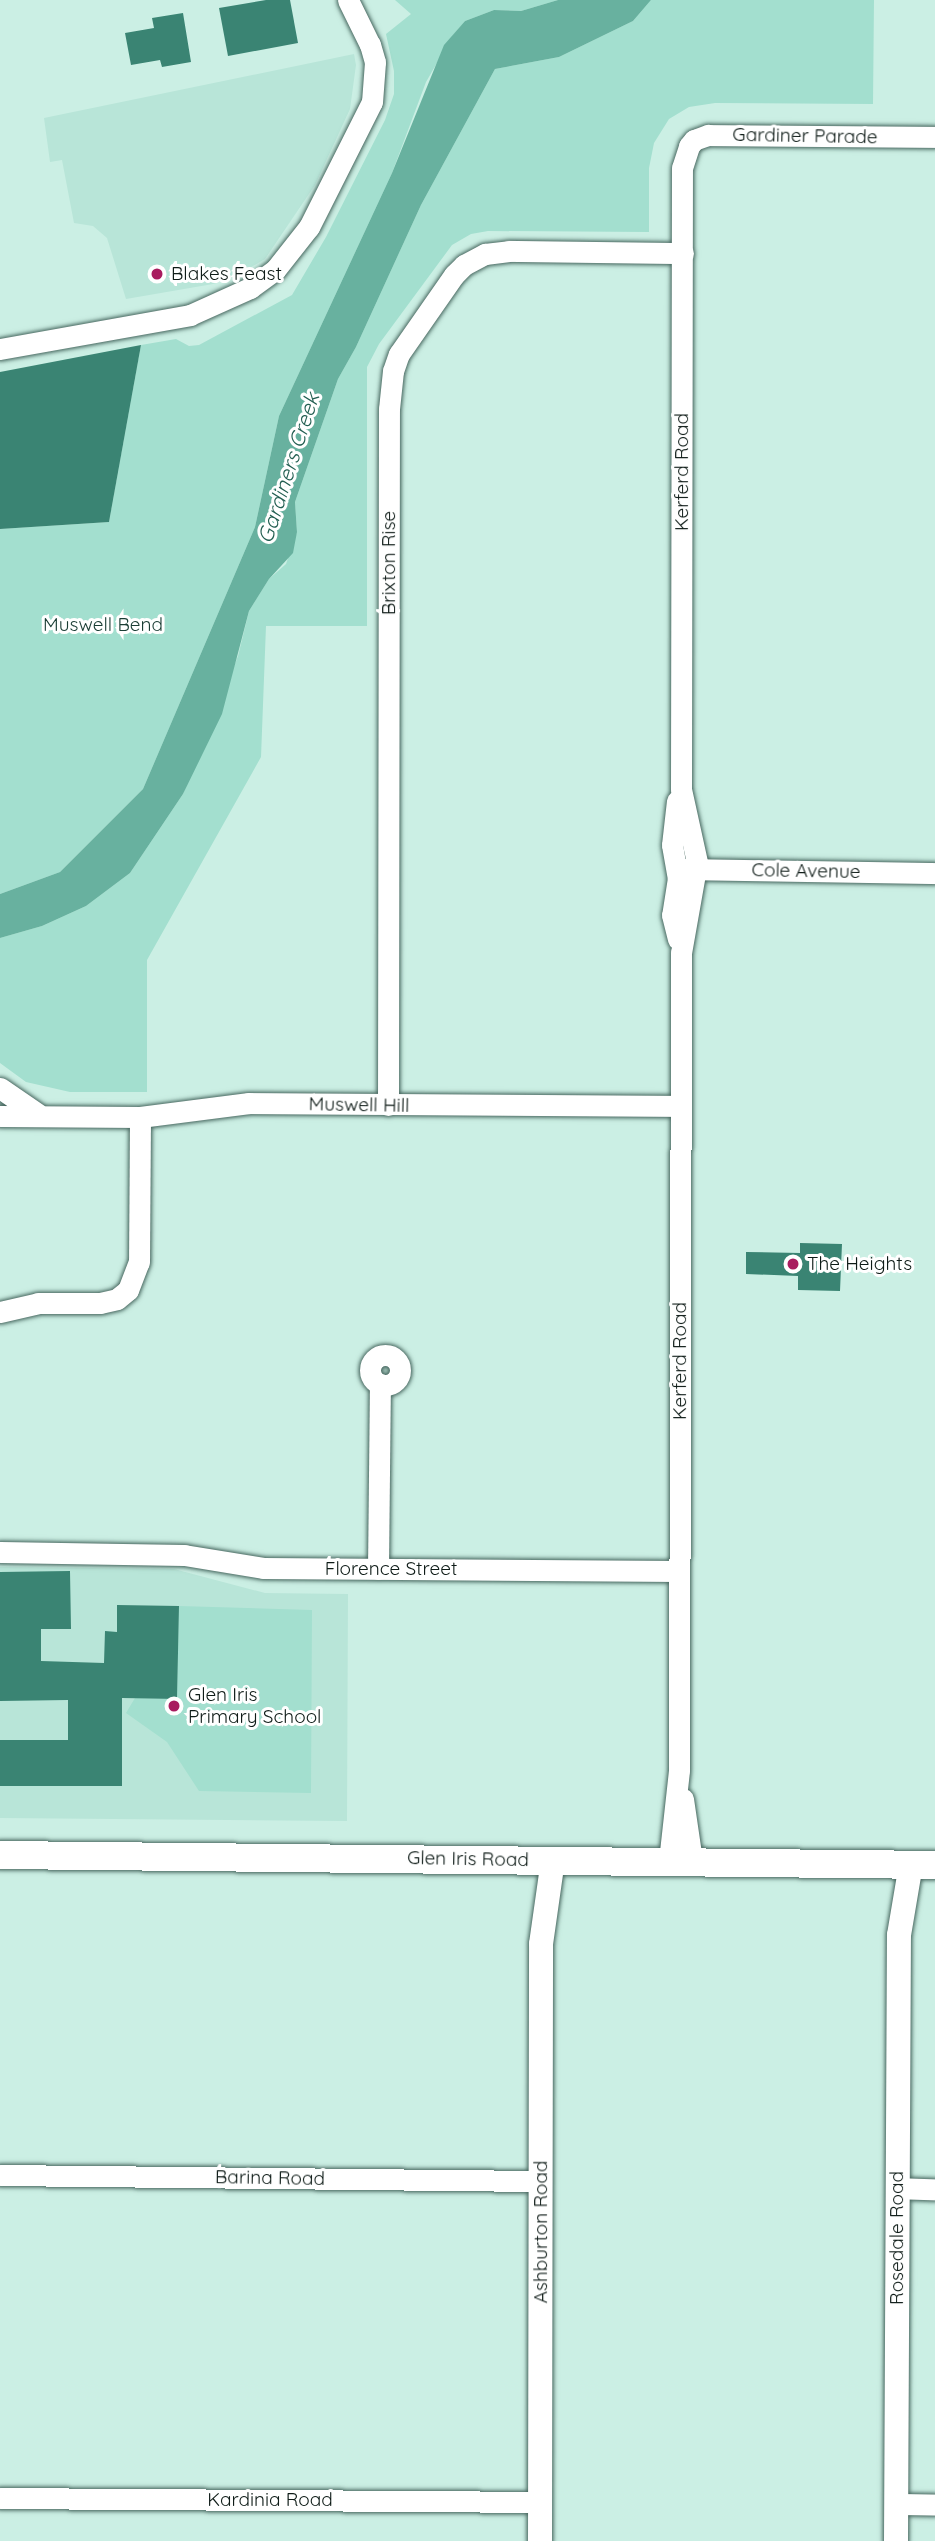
<!DOCTYPE html>
<html>
<head>
<meta charset="utf-8">
<style>
  body { margin:0 }
  #map { position:relative; width:935px; height:2541px; overflow:hidden; background:#cbefe4; font-family:Quicksand,sans-serif }
  div>[style] { position:absolute }
  [style*='--x'] { left:calc(var(--x)*1px); top:calc(var(--y)*1px); width:calc(var(--w)*1px); rotate:calc(var(--a)*1deg) }
  .built>* { inset:0; background:#b8e5d8 }
  .green>* { inset:0; background:#a3dfcf }
  .water>* { inset:0; background:#68b19f }
  .building>* { inset:0; background:#3a8473 }
  .roads { filter:drop-shadow(0 0 2px #47675f) drop-shadow(0 0 2px #47675f) }
  .minor>* { height:21px; margin:-10.5px; padding:0 10.5px; transform-origin:10.5px; border-radius:10.5px; background:#fff }
  .minor>.ring { margin:-10.5px; padding:0; box-sizing:content-box; background:none; border:21px solid #fff; border-radius:50% }
  .tertiary>* { height:24px; margin:-12px; padding:0 12px; transform-origin:12px; border-radius:12px; background:#fff }
  .secondary>* { height:28px; margin:-14px; padding:0 14px; transform-origin:14px; border-radius:14px; background:#fff }
  .dots>* { width:19px; height:19px; translate:-50% -50%; box-sizing:border-box; border:4px solid #fff; border-radius:50% }
  span { translate:-50% -50%; white-space:nowrap; text-align:center; line-height:1.15; -webkit-text-stroke:6px #fff; paint-order:stroke }
  .street-label { font-size:19px; color:#0e1b17 }
  .poi-label { font-size:19px; color:#0e1b17 }
  .left { translate:0 -50%; text-align:left }
  .park-label { font-size:19px; color:#1a3d34 }
  .water-label { font-size:21px; color:#225e51; font-style:italic }
</style>
</head>
<body>
<div id="map">
  <div class="built">
    <div style="clip-path:polygon(354px 54px,356px 65px,350px 109px,315px 185px,265px 259px,234px 277px,213px 284px,126px 299px,107px 238px,93px 226px,74px 223px,62px 160px,50px 162px,44px 118px)"></div>
    <div style="clip-path:polygon(0 1567px,174px 1569px,265px 1593px,348px 1594px,347px 1821px,0 1818px)"></div>
  </div>
  <div class="green">
    <div style="clip-path:polygon(395px 0,558px 0,521px 11px,494px 10px,465px 21px,453px 35px,426px 82px,392px 173px,279px 416px,255px 527px,143px 789px,60px 872px,0 894px,0 529px,109px 522px,141px 345px,176px 339px,189px 346px,199px 345px,292px 295px,326px 237px,385px 120px,394px 94px,394px 71px,386px 34px,411px 14px)"></div>
    <div style="clip-path:polygon(651px 0,874px 0,873px 104px,715px 103px,689px 107px,669px 119px,654px 143px,649px 168px,649px 232px,488px 231px,471px 234px,452px 245px,379px 344px,367px 367px,367px 626px,266px 626px,261px 757px,147px 960px,147px 1092px,70px 1092px,26px 1082px,0 1063px,0 938px,42px 926px,86px 906px,130px 873px,183px 794px,238px 656px,249px 611px,269px 579px,286px 564px,297px 532px,295px 502px,338px 379px,356px 347px,421px 205px,495px 69px,559px 57px,633px 21px)"></div>
    <div style="clip-path:polygon(179px 1606px,312px 1610px,311px 1793px,199px 1791px,167px 1742px,126px 1713px,135px 1698px,177px 1699px)"></div>
  </div>
  <div class="water">
    <div style="clip-path:polygon(558px 0,651px 0,633px 21px,559px 57px,495px 69px,421px 205px,356px 347px,338px 379px,295px 502px,297px 532px,293px 553px,269px 579px,249px 611px,222px 714px,183px 794px,130px 873px,86px 906px,42px 926px,0 938px,0 894px,60px 872px,143px 789px,255px 527px,279px 416px,392px 173px,444px 45px,465px 21px,494px 10px,521px 11px)"></div>
  </div>
  <div class="building">
    <div style="clip-path:polygon(266px 0,290px 0,298px 43px,228px 56px,219px 8px)"></div>
    <div style="clip-path:polygon(183px 13px,191px 62px,162px 67px,160px 60px,131px 65px,125px 33px,154px 28px,152px 18px)"></div>
    <div style="clip-path:polygon(141px 345px,109px 522px,0 529px,0 372px)"></div>
    <div style="clip-path:polygon(800px 1243px,842px 1244px,840px 1291px,798px 1290px,798px 1276px,746px 1274px,746px 1252px,800px 1253px)"></div>
    <div style="clip-path:polygon(70px 1571px,71px 1629px,41px 1629px,41px 1661px,104px 1663px,105px 1631px,117px 1632px,117px 1605px,179px 1606px,177px 1699px,122px 1698px,122px 1786px,0 1786px,0 1740px,68px 1740px,68px 1700px,0 1701px,0 1572px)"></div>
  </div>
  <div class="roads">
    <div class="minor">
      <div style="--x:0;--y:349;--w:193;--a:-10.1"></div>
      <div style="--x:190;--y:315;--w:66;--a:-24.2"></div>
      <div style="--x:250;--y:288;--w:31;--a:-36"></div>
      <div style="--x:275;--y:270;--w:55;--a:-51.7"></div>
      <div style="--x:309;--y:227;--w:140;--a:-63.3"></div>
      <div style="--x:372;--y:102;--w:40;--a:-85.7"></div>
      <div style="--x:375;--y:62;--w:18;--a:-106"></div>
      <div style="--x:370;--y:45;--w:50;--a:-116.1"></div>
      <div style="--x:677;--y:801;--w:44;--a:96.5"></div>
      <div style="--x:672;--y:845;--w:34;--a:80"></div>
      <div style="--x:678;--y:878;--w:37;--a:99"></div>
      <div style="--x:672;--y:915;--w:25;--a:76"></div>
      <div style="--x:677;--y:869;--w:258;--a:0.9"></div>
      <div style="--x:0;--y:1088;--w:46;--a:34.4"></div>
      <div style="--x:388;--y:1105;--w:696;--a:-89.92"></div>
      <div style="--x:389;--y:409;--w:38;--a:-84"></div>
      <div style="--x:393;--y:371;--w:18;--a:-71"></div>
      <div style="--x:399;--y:354;--w:96;--a:-55.2"></div>
      <div style="--x:454;--y:275;--w:14;--a:-45"></div>
      <div style="--x:464;--y:265;--w:24;--a:-28"></div>
      <div style="--x:485;--y:254;--w:24;--a:-7"></div>
      <div style="--x:509;--y:251;--w:174;--a:0.7"></div>
      <div style="--x:0;--y:1116;--w:140;--a:0.4"></div>
      <div style="--x:140;--y:1117;--w:110;--a:-7.3"></div>
      <div style="--x:249;--y:1103;--w:431;--a:0.4"></div>
      <div style="--x:0;--y:1312;--w:39;--a:-13"></div>
      <div style="--x:38;--y:1303;--w:62;--a:0"></div>
      <div style="--x:100;--y:1303;--w:17;--a:-13"></div>
      <div style="--x:117;--y:1299;--w:14;--a:-39"></div>
      <div style="--x:128;--y:1290;--w:30;--a:-69"></div>
      <div style="--x:139;--y:1262;--w:145;--a:-89.6"></div>
      <div class="ring" style="left:370px;top:1355px;width:9px;height:9px"></div>
      <div style="--x:0;--y:1552;--w:184;--a:0.9"></div>
      <div style="--x:184;--y:1555;--w:80;--a:9.3"></div>
      <div style="--x:263;--y:1568;--w:416;--a:0.4"></div>
      <div style="--x:378;--y:1569;--w:185;--a:-89.4"></div>
      <div style="--x:683;--y:1799;--w:63;--a:81.7"></div>
      <div style="--x:669;--y:1861;--w:92;--a:-83.7"></div>
      <div style="--x:679;--y:1770;--w:817;--a:-89.86"></div>
      <div style="--x:681;--y:953;--w:92;--a:-80"></div>
      <div style="--x:697;--y:862;--w:75;--a:-102.4"></div>
      <div style="--x:681;--y:789;--w:621;--a:-89.91"></div>
      <div style="--x:682;--y:168;--w:23;--a:-72"></div>
      <div style="--x:689;--y:146;--w:8;--a:-50"></div>
      <div style="--x:694;--y:140;--w:15;--a:-20"></div>
      <div style="--x:708;--y:135;--w:227;--a:0.5"></div>
      <div style="--x:0;--y:2175;--w:541;--a:0.64"></div>
      <div style="--x:897;--y:2188;--w:38;--a:2"></div>
      <div style="--x:0;--y:2498;--w:540;--a:0.42"></div>
      <div style="--x:896;--y:2504;--w:39;--a:1"></div>
    </div>
    <div class="tertiary">
      <div style="--x:540;--y:2541;--w:597;--a:-89.9"></div>
      <div style="--x:541;--y:1944;--w:85;--a:-81.9"></div>
      <div style="--x:896;--y:2541;--w:606;--a:-89.72"></div>
      <div style="--x:899;--y:1935;--w:72;--a:-80.4"></div>
    </div>
    <div class="secondary">
      <div style="--x:0;--y:1855;--w:935;--a:0.61"></div>
    </div>
  </div>
  <div class="dots">
    <div style="left:157px;top:274px;background:#a81c5f"></div>
    <div style="left:793px;top:1264px;background:#a81c5f"></div>
    <div style="left:174px;top:1706px;background:#a81c5f"></div>
  </div>
  <div class="street-label">
    <span style="left:805px;top:136px;rotate:1deg">Gardiner Parade</span>
    <span style="left:682px;top:472px;rotate:-90deg">Kerferd Road</span>
    <span style="left:389px;top:563px;rotate:-90deg">Brixton Rise</span>
    <span style="left:806px;top:871px;rotate:1deg">Cole Avenue</span>
    <span style="left:359px;top:1105px;rotate:1deg">Muswell Hill</span>
    <span style="left:680px;top:1361px;rotate:-90deg">Kerferd Road</span>
    <span style="left:391px;top:1569px">Florence Street</span>
    <span style="left:468px;top:1859px;rotate:1deg">Glen Iris Road</span>
    <span style="left:270px;top:2178px;rotate:1deg">Barina Road</span>
    <span style="left:541px;top:2232px;rotate:-90deg">Ashburton Road</span>
    <span style="left:897px;top:2238px;rotate:-90deg">Rosedale Road</span>
    <span style="left:270px;top:2500px">Kardinia Road</span>
  </div>
  <div class="poi-label">
    <span class="left" style="left:171px;top:274px">Blakes Feast</span>
    <span class="left" style="left:807px;top:1264px">The Heights</span>
    <span class="left" style="left:188px;top:1706px">Glen Iris<br>Primary School</span>
  </div>
  <div class="park-label">
    <span style="left:103px;top:625px">Muswell Bend</span>
  </div>
  <div class="water-label">
    <span style="left:288px;top:468px;rotate:-72deg">Gardiners Creek</span>
  </div>
</div>
</body>
</html>
